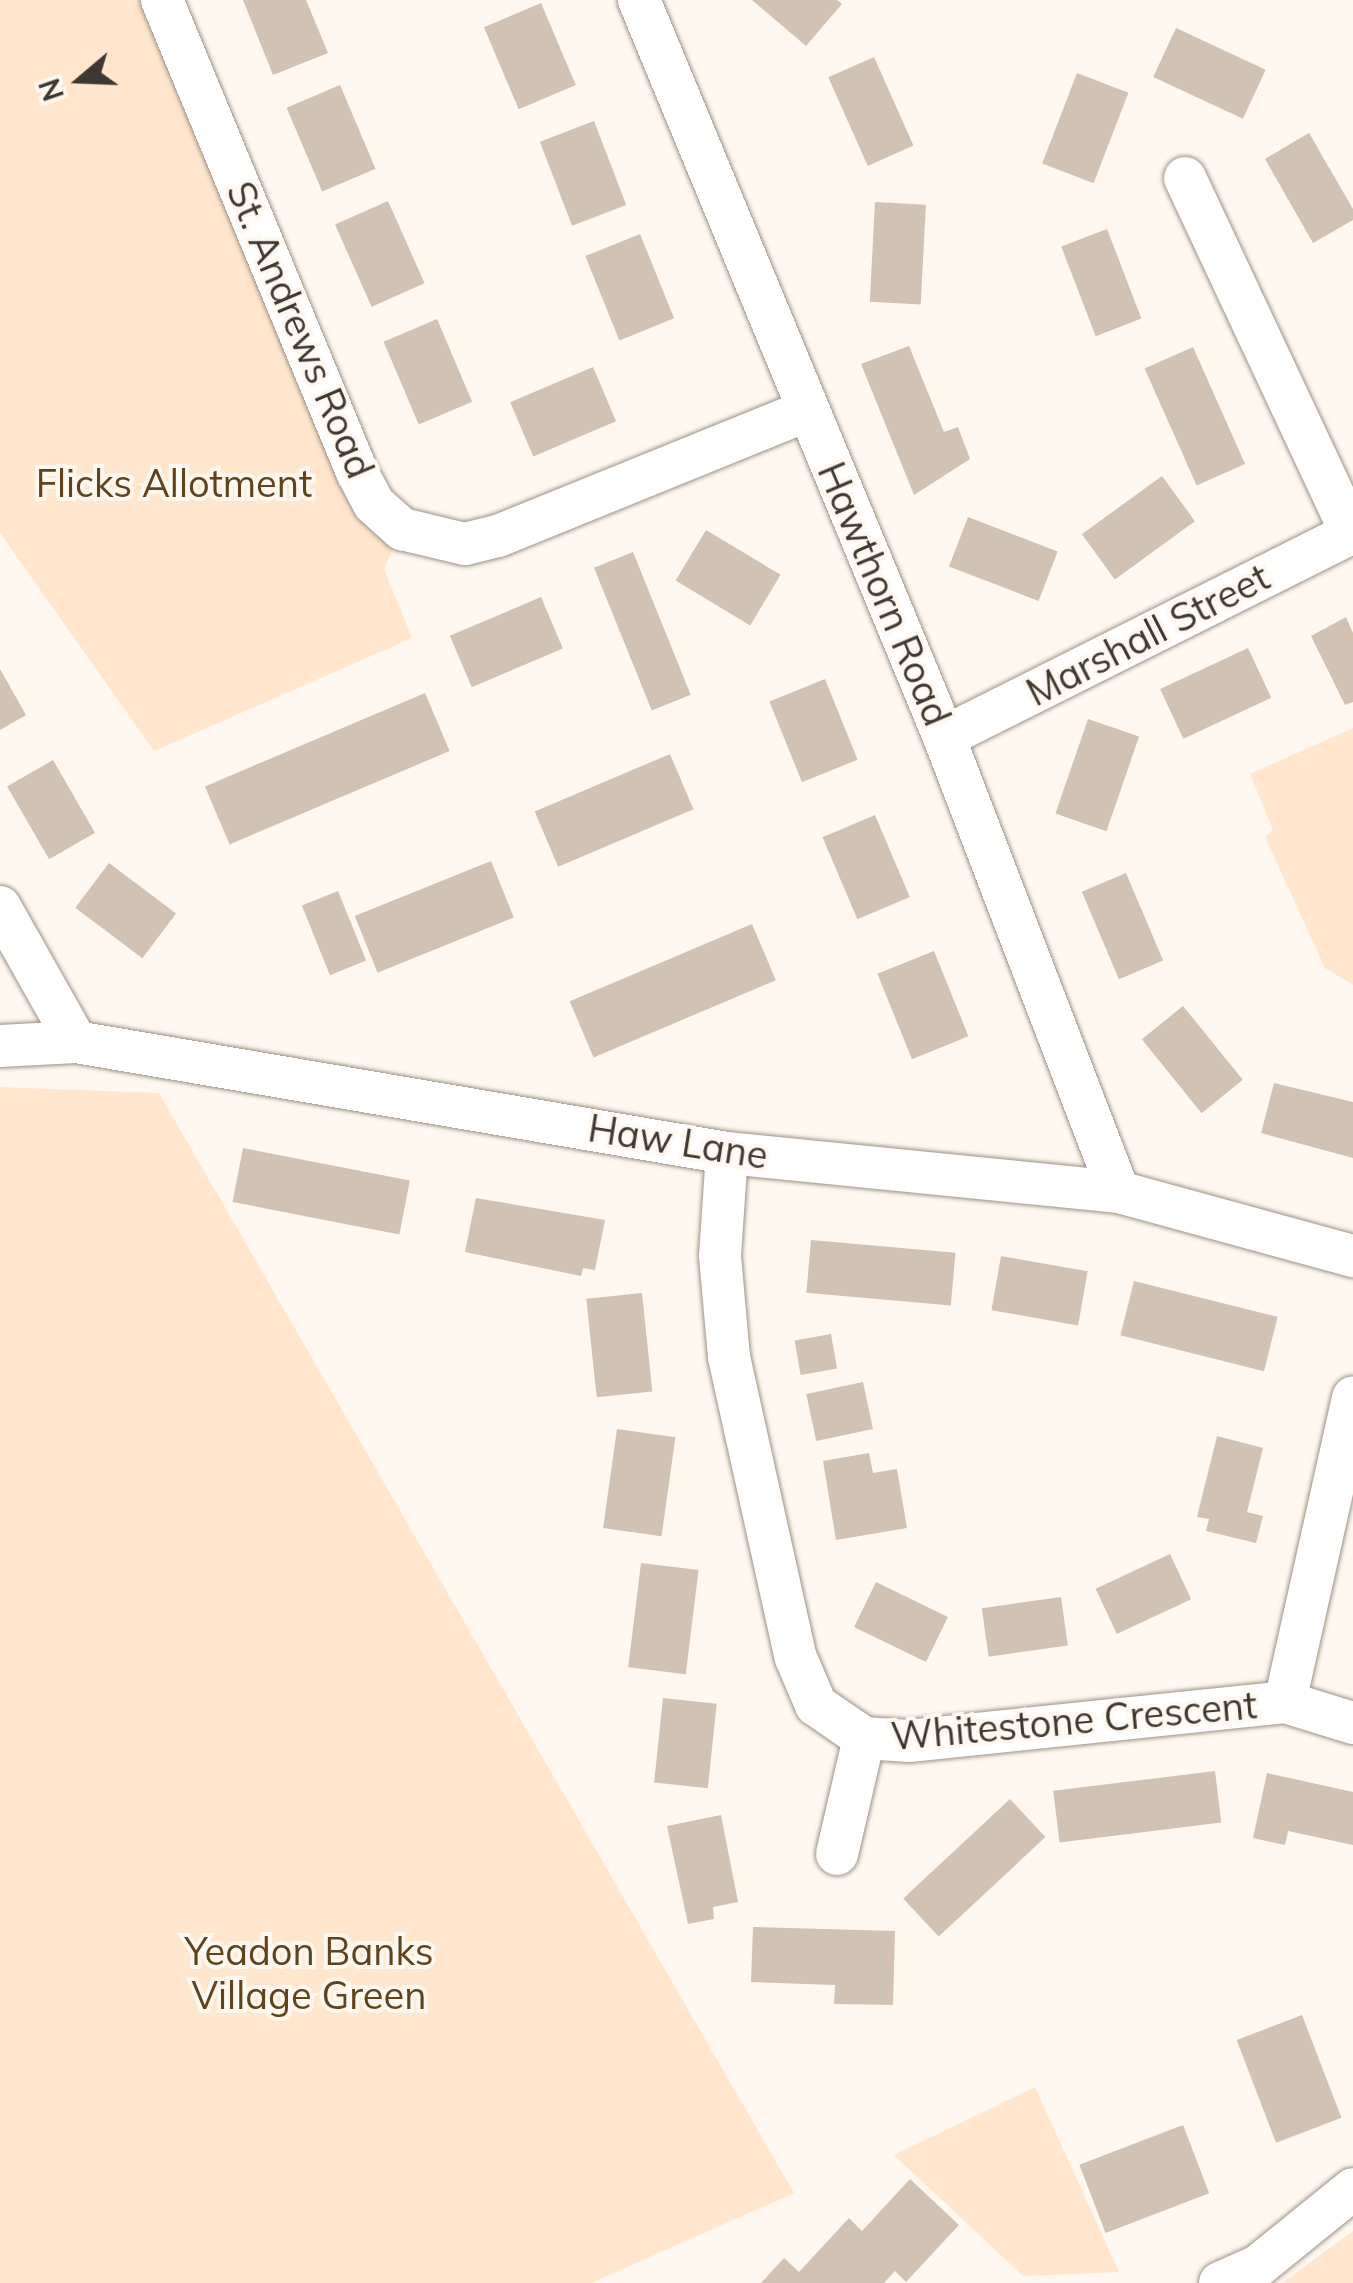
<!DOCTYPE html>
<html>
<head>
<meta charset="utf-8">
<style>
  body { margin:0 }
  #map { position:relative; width:1353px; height:2283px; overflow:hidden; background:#fef8f1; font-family:Mulish,sans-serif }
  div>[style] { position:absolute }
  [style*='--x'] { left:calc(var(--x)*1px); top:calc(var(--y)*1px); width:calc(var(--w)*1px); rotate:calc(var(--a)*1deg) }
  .green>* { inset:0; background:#ffe6cd }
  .building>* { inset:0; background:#d1c2b3; transform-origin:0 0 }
  .roads { filter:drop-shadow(0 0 2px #9f9183) drop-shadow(0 0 2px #9f9183) }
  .minor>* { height:42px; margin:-21px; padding:0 21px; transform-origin:21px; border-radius:21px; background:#fff }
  span { translate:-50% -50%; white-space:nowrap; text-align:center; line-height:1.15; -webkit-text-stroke:8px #fef8f1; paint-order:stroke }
  .street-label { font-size:38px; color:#3e3832 }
  .park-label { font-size:38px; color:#63421b }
  .north { position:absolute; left:30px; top:30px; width:100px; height:100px; -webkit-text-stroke:8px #fef8f1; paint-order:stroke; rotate:251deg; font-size:28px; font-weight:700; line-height:40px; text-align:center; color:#3e3832 }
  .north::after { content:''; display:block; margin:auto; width:35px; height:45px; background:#3e3832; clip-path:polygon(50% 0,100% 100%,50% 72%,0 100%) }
</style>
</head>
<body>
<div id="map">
  <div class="green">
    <div style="clip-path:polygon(0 0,146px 0,402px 529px,384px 569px,412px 638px,154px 751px,0 533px)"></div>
    <div style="clip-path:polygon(1353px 728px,1353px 985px,1325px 968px,1265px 837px,1273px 830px,1250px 774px)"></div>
    <div style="clip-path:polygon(0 1087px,159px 1093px,794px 2193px,591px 2283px,0 2283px)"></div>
    <div style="clip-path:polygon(1035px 2087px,1119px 2272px,1023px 2276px,894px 2155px)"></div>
    <div style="clip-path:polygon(1353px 2231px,1353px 2283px,1282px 2283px)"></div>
  </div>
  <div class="building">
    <div style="clip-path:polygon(243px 0,306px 0,328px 53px,273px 75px)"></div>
    <div style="clip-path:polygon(752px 0,837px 0,842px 4px,806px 46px)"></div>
    <div style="left:541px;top:3px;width:89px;height:62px;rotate:67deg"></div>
    <div style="left:1176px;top:28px;width:99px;height:54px;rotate:25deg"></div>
    <div style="left:874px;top:57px;width:97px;height:50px;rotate:66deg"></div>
    <div style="left:1077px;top:73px;width:55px;height:97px;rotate:21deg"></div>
    <div style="left:340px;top:85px;width:91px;height:58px;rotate:67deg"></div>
    <div style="left:594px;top:121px;width:90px;height:58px;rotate:69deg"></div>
    <div style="clip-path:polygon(1309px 133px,1353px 209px,1353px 220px,1313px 243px,1265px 159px)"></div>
    <div style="left:388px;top:201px;width:90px;height:58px;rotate:66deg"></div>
    <div style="left:875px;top:202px;width:51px;height:100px;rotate:3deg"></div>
    <div style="left:1107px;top:229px;width:96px;height:49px;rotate:69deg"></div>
    <div style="left:640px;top:234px;width:91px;height:59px;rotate:68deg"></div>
    <div style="left:437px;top:319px;width:90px;height:58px;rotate:67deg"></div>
    <div style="clip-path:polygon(909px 346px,944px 432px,958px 427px,970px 459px,914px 495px,861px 364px)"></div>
    <div style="left:1193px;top:347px;width:128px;height:53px;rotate:66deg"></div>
    <div style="left:593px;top:367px;width:59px;height:90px;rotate:67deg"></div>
    <div style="left:1162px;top:476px;width:56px;height:99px;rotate:54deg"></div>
    <div style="left:968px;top:517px;width:96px;height:53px;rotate:21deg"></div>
    <div style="left:706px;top:530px;width:87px;height:59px;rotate:31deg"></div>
    <div style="left:633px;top:552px;width:154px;height:42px;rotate:68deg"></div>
    <div style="left:541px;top:597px;width:56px;height:99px;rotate:67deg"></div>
    <div style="clip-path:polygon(1346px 617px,1353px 633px,1353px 702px,1345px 705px,1311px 636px)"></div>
    <div style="left:1248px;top:648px;width:55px;height:97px;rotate:65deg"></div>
    <div style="clip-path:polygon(0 669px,26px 715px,0 730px)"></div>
    <div style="left:825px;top:679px;width:87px;height:60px;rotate:68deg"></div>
    <div style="left:425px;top:693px;width:63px;height:239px;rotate:67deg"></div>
    <div style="left:1088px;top:719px;width:54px;height:100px;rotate:19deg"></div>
    <div style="left:670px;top:754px;width:60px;height:147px;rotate:67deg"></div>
    <div style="left:53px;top:760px;width:84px;height:53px;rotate:60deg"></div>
    <div style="left:875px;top:815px;width:89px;height:57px;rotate:67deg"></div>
    <div style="left:491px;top:861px;width:61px;height:147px;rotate:68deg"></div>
    <div style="left:109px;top:863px;width:84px;height:56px;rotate:37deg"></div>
    <div style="left:1126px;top:873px;width:95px;height:48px;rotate:67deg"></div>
    <div style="left:338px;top:891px;width:75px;height:39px;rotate:68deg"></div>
    <div style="left:752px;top:924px;width:61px;height:198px;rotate:67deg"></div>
    <div style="left:934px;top:951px;width:92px;height:61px;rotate:68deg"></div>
    <div style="left:1183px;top:1006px;width:95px;height:53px;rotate:51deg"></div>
    <div style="clip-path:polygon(1274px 1083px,1353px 1102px,1353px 1158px,1261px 1133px)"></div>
    <div style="left:243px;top:1148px;width:170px;height:55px;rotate:11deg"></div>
    <div style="clip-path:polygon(476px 1198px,605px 1220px,595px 1270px,583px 1268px,581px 1276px,465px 1252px)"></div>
    <div style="left:811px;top:1240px;width:145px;height:53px;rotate:5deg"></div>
    <div style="left:1001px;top:1256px;width:88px;height:55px;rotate:10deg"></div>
    <div style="left:1134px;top:1281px;width:148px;height:56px;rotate:14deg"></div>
    <div style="left:642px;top:1293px;width:99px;height:56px;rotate:84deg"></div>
    <div style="left:831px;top:1334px;width:35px;height:37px;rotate:80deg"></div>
    <div style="left:863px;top:1382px;width:48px;height:58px;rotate:78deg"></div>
    <div style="left:617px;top:1429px;width:59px;height:100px;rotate:8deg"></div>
    <div style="clip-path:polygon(1217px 1436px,1263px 1448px,1247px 1512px,1263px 1516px,1256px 1543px,1206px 1531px,1209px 1519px,1197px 1517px)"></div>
    <div style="clip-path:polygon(869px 1453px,873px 1473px,897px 1469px,907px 1528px,836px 1540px,823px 1461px)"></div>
    <div style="left:1170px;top:1554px;width:50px;height:82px;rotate:65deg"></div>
    <div style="left:641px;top:1563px;width:58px;height:105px;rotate:7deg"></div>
    <div style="left:876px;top:1582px;width:80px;height:50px;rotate:26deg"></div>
    <div style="left:1061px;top:1597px;width:49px;height:80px;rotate:82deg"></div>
    <div style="left:663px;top:1698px;width:54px;height:85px;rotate:6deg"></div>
    <div style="left:1215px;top:1771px;width:52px;height:163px;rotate:83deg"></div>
    <div style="clip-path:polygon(1267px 1773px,1353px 1792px,1353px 1845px,1288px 1831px,1285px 1845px,1253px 1838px)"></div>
    <div style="left:1010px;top:1799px;width:52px;height:146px;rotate:47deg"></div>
    <div style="clip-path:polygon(721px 1815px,738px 1902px,713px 1907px,714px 1919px,688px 1924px,667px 1826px)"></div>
    <div style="clip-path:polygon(753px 1927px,895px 1931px,893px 2005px,834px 2004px,835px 1985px,751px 1982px)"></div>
    <div style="left:1302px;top:2015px;width:110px;height:70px;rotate:69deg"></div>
    <div style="left:1183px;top:2125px;width:73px;height:111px;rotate:69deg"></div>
    <div style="clip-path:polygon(910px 2179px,959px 2225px,906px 2282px,895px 2271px,884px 2283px,761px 2283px,784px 2258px,799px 2272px,849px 2218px,862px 2231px)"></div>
  </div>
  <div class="roads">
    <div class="minor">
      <div style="--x:162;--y:0;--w:511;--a:67.55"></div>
      <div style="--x:357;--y:472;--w:36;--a:62"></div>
      <div style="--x:374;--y:504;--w:38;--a:42"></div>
      <div style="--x:402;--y:529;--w:65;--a:13.4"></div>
      <div style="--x:465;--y:544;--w:34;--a:-14"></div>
      <div style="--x:498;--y:536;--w:332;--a:-22.1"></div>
      <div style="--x:639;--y:0;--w:798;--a:67.52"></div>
      <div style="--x:944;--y:737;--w:487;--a:69"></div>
      <div style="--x:1185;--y:178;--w:392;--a:64.9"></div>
      <div style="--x:944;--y:737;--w:457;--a:-26.6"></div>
      <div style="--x:0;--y:907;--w:155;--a:60.6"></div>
      <div style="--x:0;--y:1046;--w:76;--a:-3"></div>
      <div style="--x:76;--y:1042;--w:660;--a:9.68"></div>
      <div style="--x:727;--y:1153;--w:394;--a:5.7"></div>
      <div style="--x:1119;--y:1192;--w:243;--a:15.3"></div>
      <div style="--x:727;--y:1153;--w:103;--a:93.9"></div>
      <div style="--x:720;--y:1256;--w:101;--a:84.9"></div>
      <div style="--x:729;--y:1357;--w:308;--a:77.5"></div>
      <div style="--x:796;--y:1658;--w:51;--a:66.9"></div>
      <div style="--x:816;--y:1705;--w:58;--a:34.5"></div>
      <div style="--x:864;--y:1738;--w:45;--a:3.8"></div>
      <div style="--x:909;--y:1741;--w:378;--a:-5.9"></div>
      <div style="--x:1285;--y:1702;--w:312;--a:-77.4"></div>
      <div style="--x:1285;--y:1702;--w:71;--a:17.2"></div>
      <div style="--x:837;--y:1854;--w:119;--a:-76.9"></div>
      <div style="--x:1220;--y:2283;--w:42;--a:-24.1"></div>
      <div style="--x:1258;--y:2266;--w:122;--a:-39"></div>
    </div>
  </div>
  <div class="street-label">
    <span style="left:300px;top:330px;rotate:67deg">St. Andrews Road</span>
    <span style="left:884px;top:594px;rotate:67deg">Hawthorn Road</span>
    <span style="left:1148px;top:635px;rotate:-27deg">Marshall Street</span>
    <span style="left:678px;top:1142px;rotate:9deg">Haw Lane</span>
    <span style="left:1074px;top:1721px;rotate:-5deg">Whitestone Crescent</span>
  </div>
  <div class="park-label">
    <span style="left:174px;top:484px">Flicks Allotment</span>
    <span style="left:309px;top:1974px">Yeadon Banks<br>Village Green</span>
  </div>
  <div class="north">N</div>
</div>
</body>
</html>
